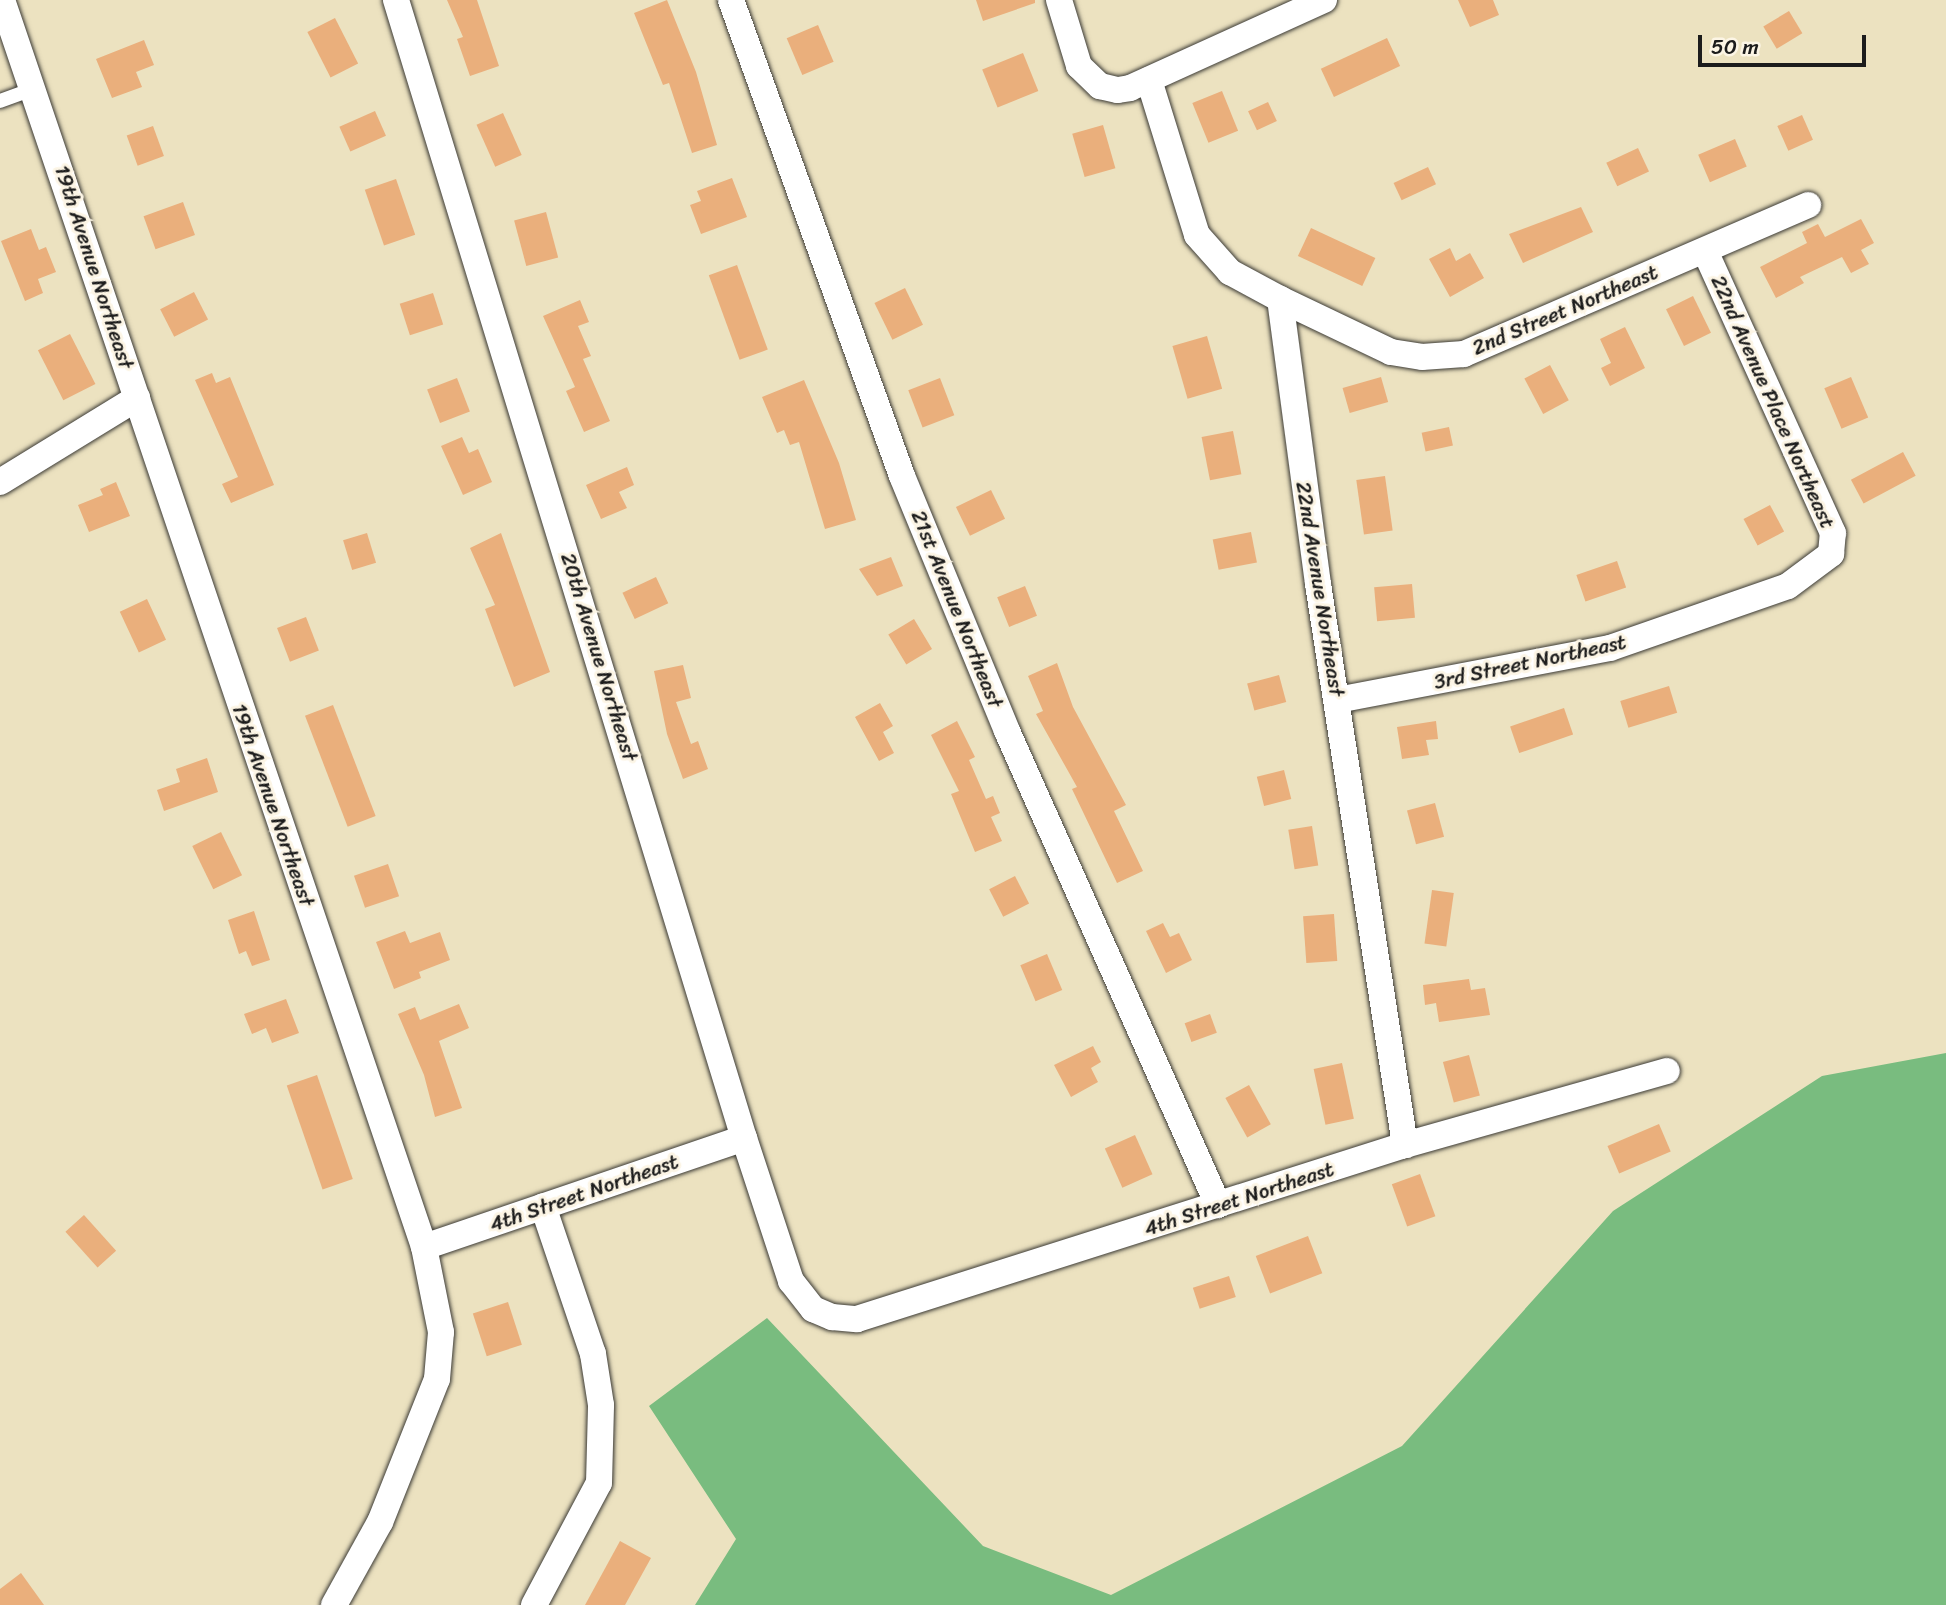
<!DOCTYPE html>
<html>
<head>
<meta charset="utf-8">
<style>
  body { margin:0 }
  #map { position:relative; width:1946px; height:1605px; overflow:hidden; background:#ece2c0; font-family:Sriracha,sans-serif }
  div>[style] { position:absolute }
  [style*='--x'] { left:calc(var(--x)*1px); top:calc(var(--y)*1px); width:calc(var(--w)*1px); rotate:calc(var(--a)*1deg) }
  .forest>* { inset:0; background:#79bc7f }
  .building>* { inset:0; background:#eaaf7c; transform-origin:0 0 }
  .roads { filter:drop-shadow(0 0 2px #3b3a35) drop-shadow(0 0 2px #3b3a35) }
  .service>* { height:14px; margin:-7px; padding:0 7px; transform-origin:7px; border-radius:7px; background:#fff }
  .minor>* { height:26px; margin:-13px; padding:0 13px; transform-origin:13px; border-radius:13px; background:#fff }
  span { translate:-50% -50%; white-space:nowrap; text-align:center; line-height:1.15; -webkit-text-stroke:6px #fcf5e5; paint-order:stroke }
  .street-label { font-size:21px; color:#1c1c1c }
  .scale { position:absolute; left:1698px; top:35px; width:168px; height:32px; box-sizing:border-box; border:4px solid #1c1c1c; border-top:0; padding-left:9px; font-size:21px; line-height:24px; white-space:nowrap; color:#1c1c1c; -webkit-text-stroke:5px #fcf5e5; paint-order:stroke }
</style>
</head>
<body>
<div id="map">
  <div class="forest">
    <div style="clip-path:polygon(1946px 1053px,1946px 1605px,695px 1605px,736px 1539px,649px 1406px,767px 1318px,983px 1546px,1111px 1595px,1402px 1446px,1613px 1211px,1822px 1076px)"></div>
  </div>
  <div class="building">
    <div style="clip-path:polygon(447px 0,477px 0,499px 66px,470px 76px,457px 39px,463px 37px)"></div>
    <div style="clip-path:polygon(667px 0,696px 72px,717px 145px,692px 153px,669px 83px,663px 85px,634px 13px)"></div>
    <div style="clip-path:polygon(976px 0,1035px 0,1035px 3px,983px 21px)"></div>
    <div style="clip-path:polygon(1458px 0,1493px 0,1499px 15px,1470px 27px)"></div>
    <div style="left:1789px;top:11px;width:26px;height:30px;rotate:59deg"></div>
    <div style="left:335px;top:18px;width:51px;height:31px;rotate:63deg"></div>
    <div style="left:818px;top:25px;width:40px;height:34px;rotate:67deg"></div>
    <div style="left:1387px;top:38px;width:31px;height:73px;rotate:65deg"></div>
    <div style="clip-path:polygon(144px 40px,154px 65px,136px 72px,142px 87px,112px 98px,96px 59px)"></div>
    <div style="left:1023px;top:53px;width:41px;height:44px;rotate:68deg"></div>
    <div style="left:1222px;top:91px;width:43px;height:32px;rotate:68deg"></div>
    <div style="left:1268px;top:102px;width:21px;height:22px;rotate:65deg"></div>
    <div style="left:375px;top:111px;width:27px;height:39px;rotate:66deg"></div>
    <div style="left:503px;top:113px;width:46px;height:29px;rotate:66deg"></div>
    <div style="left:1802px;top:115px;width:27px;height:27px;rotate:66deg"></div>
    <div style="left:1103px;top:125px;width:45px;height:32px;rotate:74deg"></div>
    <div style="left:153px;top:126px;width:32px;height:28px;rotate:70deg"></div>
    <div style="left:1735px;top:139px;width:30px;height:40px;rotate:67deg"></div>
    <div style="left:1638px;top:148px;width:26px;height:35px;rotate:65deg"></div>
    <div style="left:1428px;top:167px;width:19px;height:38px;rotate:65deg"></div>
    <div style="clip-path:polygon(732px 178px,747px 217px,701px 234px,690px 205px,701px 201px,697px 191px)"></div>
    <div style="left:396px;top:179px;width:59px;height:33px;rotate:71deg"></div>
    <div style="left:183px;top:202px;width:35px;height:42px;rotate:70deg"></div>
    <div style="clip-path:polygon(1581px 207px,1593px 232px,1523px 263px,1509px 234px)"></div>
    <div style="left:546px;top:212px;width:47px;height:33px;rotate:75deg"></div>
    <div style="clip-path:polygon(1861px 219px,1874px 243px,1861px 250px,1869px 264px,1851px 273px,1842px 257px,1800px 277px,1804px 283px,1776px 298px,1760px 267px,1807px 243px,1802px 232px,1818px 224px,1825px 237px)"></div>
    <div style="left:1311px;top:228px;width:71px;height:31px;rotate:25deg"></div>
    <div style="clip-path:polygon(31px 229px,39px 250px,46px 247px,56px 272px,38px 279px,43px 293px,25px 301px,1px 241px)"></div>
    <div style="clip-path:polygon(1450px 248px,1456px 261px,1470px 253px,1484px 278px,1450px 297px,1429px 259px)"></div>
    <div style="left:737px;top:265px;width:90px;height:30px;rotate:70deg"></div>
    <div style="left:905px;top:288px;width:41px;height:34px;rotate:64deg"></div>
    <div style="left:194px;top:292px;width:31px;height:38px;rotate:63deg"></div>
    <div style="left:433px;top:293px;width:33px;height:35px;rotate:72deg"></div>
    <div style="left:1693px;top:296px;width:41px;height:30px;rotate:64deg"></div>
    <div style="clip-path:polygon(580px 300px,589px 322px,578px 326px,591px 356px,583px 359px,610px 421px,584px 432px,566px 391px,575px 387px,543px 316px)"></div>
    <div style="clip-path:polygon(1625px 327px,1645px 368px,1610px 386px,1601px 368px,1611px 363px,1600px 339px)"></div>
    <div style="left:70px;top:334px;width:56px;height:36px;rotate:63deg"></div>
    <div style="left:1207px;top:336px;width:55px;height:36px;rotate:74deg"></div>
    <div style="left:1550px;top:365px;width:40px;height:29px;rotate:62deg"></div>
    <div style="clip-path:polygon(212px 373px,216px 383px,230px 377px,274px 485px,231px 503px,222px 484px,238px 477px,195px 380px)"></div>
    <div style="left:1381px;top:377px;width:26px;height:40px;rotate:74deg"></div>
    <div style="left:1851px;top:377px;width:44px;height:29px;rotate:67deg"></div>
    <div style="left:457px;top:378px;width:36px;height:32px;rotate:69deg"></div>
    <div style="left:940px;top:378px;width:40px;height:34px;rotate:69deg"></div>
    <div style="clip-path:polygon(804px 380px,839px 463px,856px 520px,825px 529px,799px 442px,790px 445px,784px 430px,777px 433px,762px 397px)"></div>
    <div style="left:1449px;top:427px;width:19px;height:28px;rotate:78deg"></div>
    <div style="left:1233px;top:431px;width:44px;height:32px;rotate:79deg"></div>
    <div style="clip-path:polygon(462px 437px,469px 453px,478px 449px,492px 482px,463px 495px,441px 446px)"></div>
    <div style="left:1903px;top:452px;width:27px;height:59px;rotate:62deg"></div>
    <div style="clip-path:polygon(627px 467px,634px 485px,619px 492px,627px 508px,601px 519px,586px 485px)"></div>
    <div style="left:1385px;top:476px;width:55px;height:29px;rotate:82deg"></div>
    <div style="clip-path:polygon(116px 482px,130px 516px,89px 532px,78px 505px,103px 495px,100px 489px)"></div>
    <div style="left:991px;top:490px;width:32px;height:39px;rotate:64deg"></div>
    <div style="left:1770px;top:505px;width:30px;height:30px;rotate:62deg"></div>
    <div style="left:1251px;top:532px;width:31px;height:39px;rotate:79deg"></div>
    <div style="left:367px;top:533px;width:31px;height:25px;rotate:73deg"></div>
    <div style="clip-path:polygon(501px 533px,550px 672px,514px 687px,485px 609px,495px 605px,470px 548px)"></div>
    <div style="clip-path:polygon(891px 557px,903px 586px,877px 596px,859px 569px)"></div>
    <div style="left:1617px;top:561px;width:28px;height:43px;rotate:71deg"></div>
    <div style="left:656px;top:577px;width:29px;height:37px;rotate:65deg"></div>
    <div style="left:1412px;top:584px;width:34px;height:38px;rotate:85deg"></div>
    <div style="left:1025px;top:586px;width:32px;height:30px;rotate:68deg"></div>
    <div style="left:147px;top:599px;width:45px;height:30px;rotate:65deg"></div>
    <div style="left:306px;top:617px;width:36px;height:31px;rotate:69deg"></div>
    <div style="left:914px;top:619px;width:35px;height:30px;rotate:59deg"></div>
    <div style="clip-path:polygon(1057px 663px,1073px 707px,1126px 805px,1114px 811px,1143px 871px,1117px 883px,1072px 789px,1077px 787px,1036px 714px,1043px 711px,1028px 676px)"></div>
    <div style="clip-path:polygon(683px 665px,691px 698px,676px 702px,691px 744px,698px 741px,708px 769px,683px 779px,667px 734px,654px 671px)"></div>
    <div style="left:1279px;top:675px;width:28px;height:33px;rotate:75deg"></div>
    <div style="left:1669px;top:686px;width:28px;height:51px;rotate:73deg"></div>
    <div style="clip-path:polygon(880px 703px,893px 726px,883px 732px,894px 753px,879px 761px,855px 717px)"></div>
    <div style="left:333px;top:705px;width:119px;height:30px;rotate:69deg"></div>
    <div style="left:1564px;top:708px;width:28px;height:57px;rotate:71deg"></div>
    <div style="clip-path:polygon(957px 721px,975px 757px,969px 760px,986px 799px,993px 796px,1000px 813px,991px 817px,1002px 841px,975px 852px,951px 794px,959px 791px,931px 735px)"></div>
    <div style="clip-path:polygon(1436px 721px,1438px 739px,1426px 740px,1429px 755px,1402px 759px,1397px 727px)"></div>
    <div style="clip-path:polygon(207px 758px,218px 792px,164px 811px,157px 790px,180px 782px,176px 769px)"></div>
    <div style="left:1284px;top:770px;width:30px;height:28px;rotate:76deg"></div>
    <div style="left:1435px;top:803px;width:35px;height:29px;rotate:75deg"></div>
    <div style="left:1312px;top:826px;width:40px;height:24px;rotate:81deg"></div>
    <div style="left:221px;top:832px;width:48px;height:32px;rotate:64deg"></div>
    <div style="left:388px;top:864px;width:34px;height:36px;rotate:71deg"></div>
    <div style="left:1015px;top:876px;width:31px;height:29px;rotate:63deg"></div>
    <div style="left:1432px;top:890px;width:22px;height:54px;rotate:8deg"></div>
    <div style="clip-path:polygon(254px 911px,270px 960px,252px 966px,246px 951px,239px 954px,228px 920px)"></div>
    <div style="left:1334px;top:914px;width:47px;height:31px;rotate:86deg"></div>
    <div style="clip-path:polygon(1163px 923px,1170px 937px,1179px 933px,1192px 960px,1166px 973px,1146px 931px)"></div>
    <div style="clip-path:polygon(405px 931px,410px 943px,440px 932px,450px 960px,419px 972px,421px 978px,394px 989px,376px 942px)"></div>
    <div style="left:1047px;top:954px;width:39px;height:29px;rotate:67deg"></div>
    <div style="clip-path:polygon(1469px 979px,1471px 990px,1485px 988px,1490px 1015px,1439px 1022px,1436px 1003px,1425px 1005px,1423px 985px)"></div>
    <div style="clip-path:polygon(286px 999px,299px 1033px,272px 1043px,266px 1028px,252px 1034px,244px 1014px)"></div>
    <div style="clip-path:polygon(459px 1004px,469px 1028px,439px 1041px,462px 1108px,435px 1117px,424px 1075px,398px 1014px,415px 1007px,420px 1020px)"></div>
    <div style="left:1210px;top:1014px;width:20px;height:27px;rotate:70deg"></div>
    <div style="clip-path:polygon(1093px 1046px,1101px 1062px,1091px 1068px,1098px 1082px,1071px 1097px,1054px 1065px)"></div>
    <div style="left:1469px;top:1055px;width:42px;height:27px;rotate:75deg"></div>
    <div style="left:1342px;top:1063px;width:57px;height:29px;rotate:78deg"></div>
    <div style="left:317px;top:1075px;width:110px;height:32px;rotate:71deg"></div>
    <div style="left:1249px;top:1085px;width:45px;height:27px;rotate:61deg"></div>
    <div style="left:1659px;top:1124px;width:30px;height:56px;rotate:67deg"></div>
    <div style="left:1135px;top:1135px;width:43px;height:33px;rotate:66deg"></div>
    <div style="left:1420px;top:1174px;width:45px;height:30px;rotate:70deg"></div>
    <div style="left:84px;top:1215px;width:48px;height:25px;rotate:48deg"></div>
    <div style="left:1308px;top:1236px;width:40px;height:56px;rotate:69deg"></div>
    <div style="left:1229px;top:1276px;width:22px;height:38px;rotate:72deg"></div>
    <div style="left:508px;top:1302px;width:45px;height:37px;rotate:72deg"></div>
    <div style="clip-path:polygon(620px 1541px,651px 1558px,625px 1605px,585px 1605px)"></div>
    <div style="clip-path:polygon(21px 1573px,44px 1605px,0 1605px,0 1589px)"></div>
  </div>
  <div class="roads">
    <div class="service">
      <div style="--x:0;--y:101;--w:35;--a:-20"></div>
    </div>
    <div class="minor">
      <div style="--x:2;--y:0;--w:1316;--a:71.3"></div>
      <div style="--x:424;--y:1247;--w:87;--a:78.7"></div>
      <div style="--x:441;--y:1332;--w:47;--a:94.9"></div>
      <div style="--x:437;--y:1379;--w:154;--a:111.7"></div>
      <div style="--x:380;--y:1522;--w:95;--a:119"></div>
      <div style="--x:396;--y:0;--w:1190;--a:73"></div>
      <div style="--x:744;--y:1138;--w:151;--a:71.8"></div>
      <div style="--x:791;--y:1281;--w:36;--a:52"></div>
      <div style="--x:813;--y:1309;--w:21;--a:23"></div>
      <div style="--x:832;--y:1317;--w:25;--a:5"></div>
      <div style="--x:857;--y:1319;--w:575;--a:-17.62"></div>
      <div style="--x:1405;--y:1145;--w:272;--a:-15.8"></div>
      <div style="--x:731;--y:0;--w:506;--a:70.24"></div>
      <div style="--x:902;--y:476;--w:276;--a:67.6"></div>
      <div style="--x:1007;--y:731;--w:519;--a:66"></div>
      <div style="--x:1059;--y:0;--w:69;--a:73.1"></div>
      <div style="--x:1079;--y:66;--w:29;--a:44"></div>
      <div style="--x:1100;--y:86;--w:18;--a:13"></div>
      <div style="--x:1118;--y:90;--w:12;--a:-9"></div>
      <div style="--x:1130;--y:88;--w:213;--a:-24.4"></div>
      <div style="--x:1149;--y:80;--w:162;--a:72.8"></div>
      <div style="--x:1197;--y:235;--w:50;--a:48.3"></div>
      <div style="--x:1230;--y:272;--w:57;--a:28.4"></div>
      <div style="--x:1280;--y:299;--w:288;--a:82.4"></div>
      <div style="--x:1318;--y:584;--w:568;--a:81.18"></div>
      <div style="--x:1280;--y:299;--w:123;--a:25.5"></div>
      <div style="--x:1391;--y:352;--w:31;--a:9"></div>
      <div style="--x:1422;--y:357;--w:42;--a:-4.1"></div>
      <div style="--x:1464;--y:354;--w:375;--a:-23.4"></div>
      <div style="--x:0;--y:482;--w:161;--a:-31.5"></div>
      <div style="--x:1337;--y:700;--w:278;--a:-10.8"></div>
      <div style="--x:1610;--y:648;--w:188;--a:-19.2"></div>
      <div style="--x:1788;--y:586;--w:54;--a:-36.7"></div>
      <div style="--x:1831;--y:554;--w:21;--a:-85"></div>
      <div style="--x:1833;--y:533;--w:310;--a:-114.4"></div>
      <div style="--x:424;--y:1247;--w:338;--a:-18.8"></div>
      <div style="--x:534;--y:1605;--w:138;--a:-62"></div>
      <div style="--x:599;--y:1483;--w:78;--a:-88.5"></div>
      <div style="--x:601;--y:1405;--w:52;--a:-98.9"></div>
      <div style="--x:593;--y:1354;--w:156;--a:-108.7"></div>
    </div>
  </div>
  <div class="street-label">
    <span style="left:94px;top:267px;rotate:72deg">19th Avenue Northeast</span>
    <span style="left:1565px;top:310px;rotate:-23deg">2nd Street Northeast</span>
    <span style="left:1773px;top:402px;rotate:66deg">22nd Avenue Place Northeast</span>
    <span style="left:1320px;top:589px;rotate:81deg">22nd Avenue Northeast</span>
    <span style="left:957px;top:609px;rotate:68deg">21st Avenue Northeast</span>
    <span style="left:599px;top:657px;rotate:73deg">20th Avenue Northeast</span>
    <span style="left:1530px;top:662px;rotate:-12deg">3rd Street Northeast</span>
    <span style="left:273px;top:805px;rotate:71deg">19th Avenue Northeast</span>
    <span style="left:584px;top:1193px;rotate:-19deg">4th Street Northeast</span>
    <span style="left:1239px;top:1199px;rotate:-18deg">4th Street Northeast</span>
  </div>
  <div class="scale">50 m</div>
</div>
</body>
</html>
